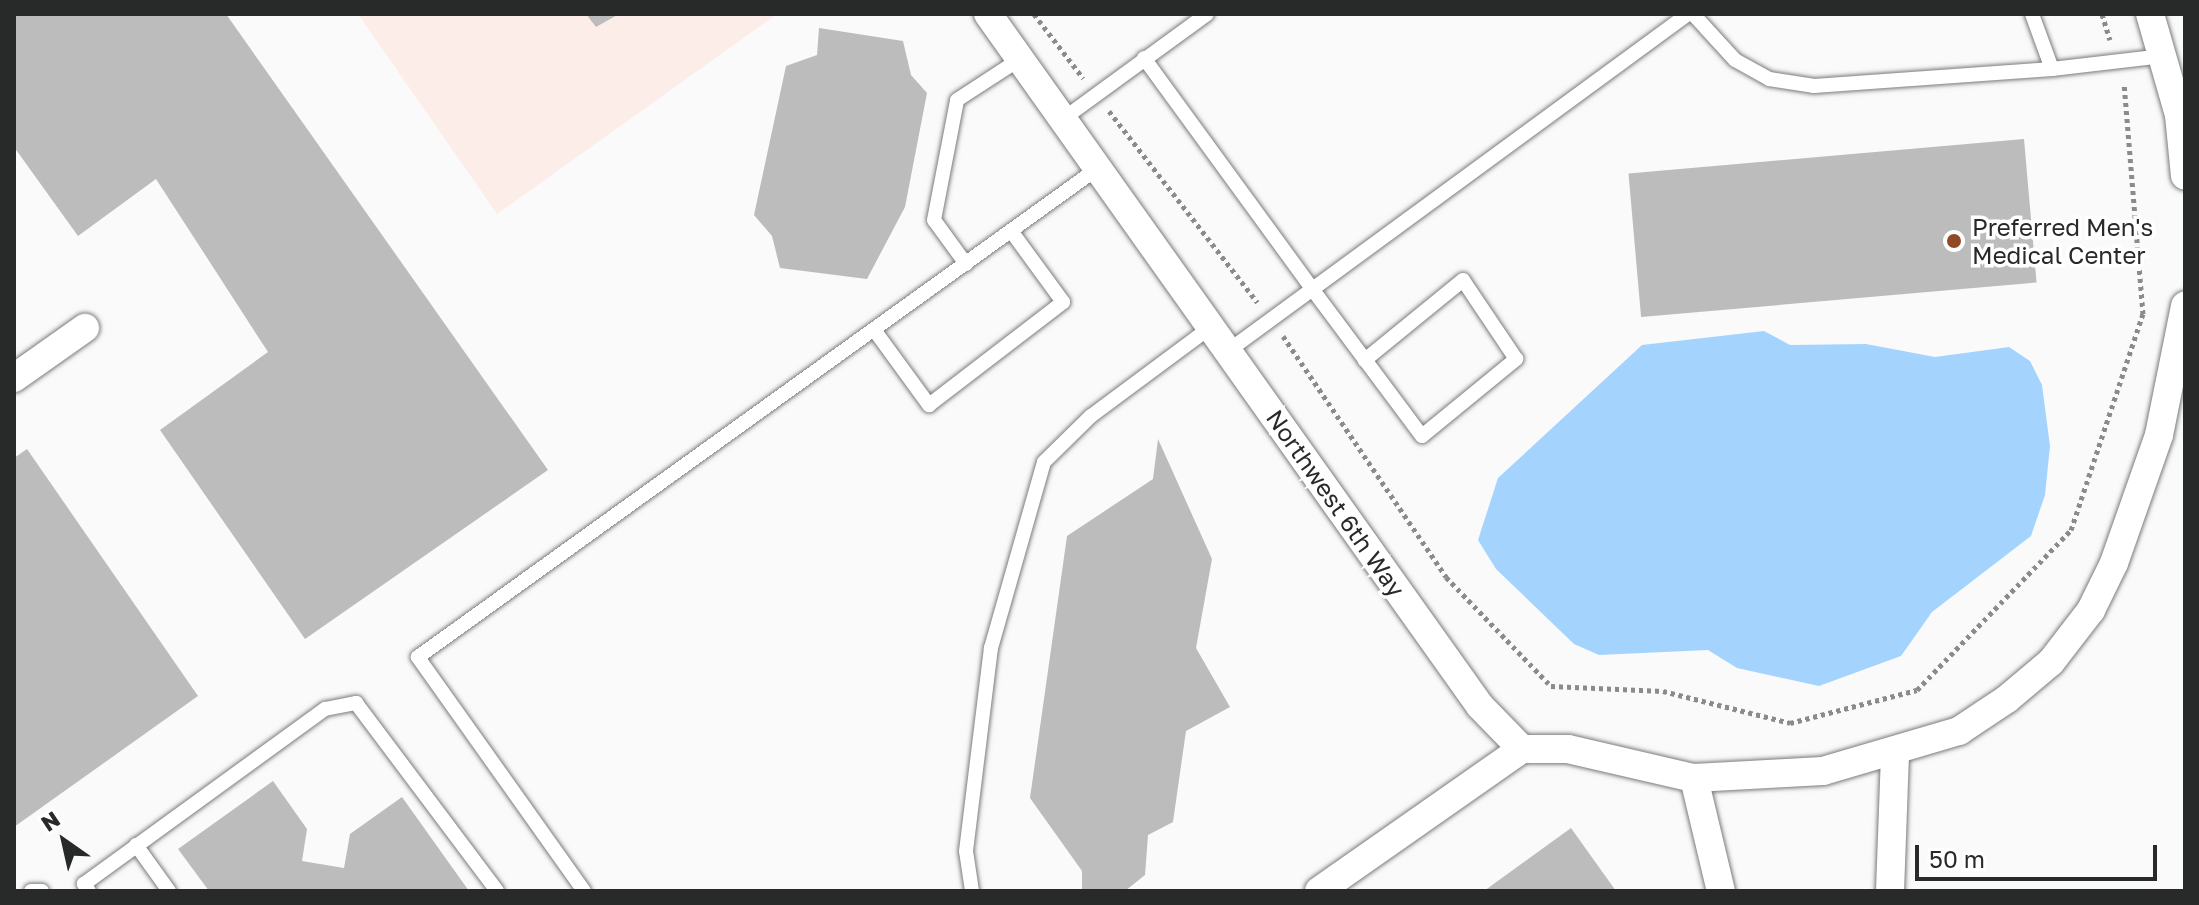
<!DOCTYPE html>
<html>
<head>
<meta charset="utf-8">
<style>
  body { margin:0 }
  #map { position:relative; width:2199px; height:905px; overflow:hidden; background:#fafafb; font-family:"Golos Text",sans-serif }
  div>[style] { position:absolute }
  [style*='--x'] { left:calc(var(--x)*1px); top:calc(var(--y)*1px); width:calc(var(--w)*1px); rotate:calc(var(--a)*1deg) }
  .industrial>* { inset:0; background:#fdede9 }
  .water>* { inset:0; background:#a4d4fe }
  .building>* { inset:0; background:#bcbcbd; transform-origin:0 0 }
  .path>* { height:5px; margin-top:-2.5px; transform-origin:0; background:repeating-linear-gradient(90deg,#8b8b8c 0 4px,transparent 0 8px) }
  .roads { filter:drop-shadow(0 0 2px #7b7c7d) drop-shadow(0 0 2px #7b7c7d) }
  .service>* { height:14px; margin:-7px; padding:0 7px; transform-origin:7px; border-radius:7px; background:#fff }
  .minor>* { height:28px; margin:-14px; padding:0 14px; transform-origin:14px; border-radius:14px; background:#fff }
  .dots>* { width:22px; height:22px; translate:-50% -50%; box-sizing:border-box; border:4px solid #fff; border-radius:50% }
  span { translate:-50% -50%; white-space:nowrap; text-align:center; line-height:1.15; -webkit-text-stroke:7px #fff; paint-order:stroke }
  .poi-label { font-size:24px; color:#282929 }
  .left { translate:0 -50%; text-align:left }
  .street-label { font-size:24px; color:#282929 }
  .frame { position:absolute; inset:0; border:16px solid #282929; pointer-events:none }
  .north { position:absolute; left:24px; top:801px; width:80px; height:80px; -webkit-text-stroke:6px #fff; paint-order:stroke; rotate:326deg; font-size:22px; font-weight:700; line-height:32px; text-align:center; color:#282929 }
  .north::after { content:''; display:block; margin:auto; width:28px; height:36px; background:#282929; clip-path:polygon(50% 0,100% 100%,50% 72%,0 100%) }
  .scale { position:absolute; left:1915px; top:845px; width:242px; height:36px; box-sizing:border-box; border:4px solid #282929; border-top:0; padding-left:10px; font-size:24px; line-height:28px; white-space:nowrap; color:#282929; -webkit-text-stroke:6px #fff; paint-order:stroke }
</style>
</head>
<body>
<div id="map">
  <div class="industrial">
    <div style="clip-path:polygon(358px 14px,777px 14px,497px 214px)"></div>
  </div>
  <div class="water">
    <div style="clip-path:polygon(1764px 331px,1790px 345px,1866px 344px,1935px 357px,2009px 347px,2030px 361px,2042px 385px,2050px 446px,2045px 495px,2031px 536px,1932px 612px,1901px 656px,1819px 686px,1737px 668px,1708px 650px,1599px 655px,1574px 644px,1496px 569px,1478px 540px,1498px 478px,1642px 345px)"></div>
  </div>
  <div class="building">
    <div style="clip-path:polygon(14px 14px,226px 14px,548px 470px,305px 639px,160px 430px,268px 352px,156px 179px,78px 236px,14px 147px)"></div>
    <div style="clip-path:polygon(586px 14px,619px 14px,596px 27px)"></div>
    <div style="clip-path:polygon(819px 28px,903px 41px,911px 75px,927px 93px,905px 207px,867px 279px,780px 268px,772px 236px,754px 215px,786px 66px,817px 55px)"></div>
    <div style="left:2024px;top:139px;width:144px;height:397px;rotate:85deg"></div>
    <div style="clip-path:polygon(1158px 439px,1212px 559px,1196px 648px,1230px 707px,1186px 731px,1173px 822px,1148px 835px,1145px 875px,1125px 891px,1082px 891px,1082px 871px,1030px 798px,1067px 536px,1153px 479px)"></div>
    <div style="clip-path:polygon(27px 449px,198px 696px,14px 827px,14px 458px)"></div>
    <div style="clip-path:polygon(273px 781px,307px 829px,302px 861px,344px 868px,350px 834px,402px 797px,469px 891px,209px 891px,178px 849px)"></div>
    <div style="clip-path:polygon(1571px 828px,1616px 891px,1484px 891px)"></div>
  </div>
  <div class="path">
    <div style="--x:1034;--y:14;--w:81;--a:52.6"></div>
    <div style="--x:2102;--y:14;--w:27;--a:73"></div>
    <div style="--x:1109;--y:111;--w:242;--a:52.2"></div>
    <div style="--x:1283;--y:336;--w:291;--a:55.9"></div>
    <div style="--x:1446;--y:577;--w:151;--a:46.1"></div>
    <div style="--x:1551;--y:686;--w:112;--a:2.6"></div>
    <div style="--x:1663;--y:691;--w:131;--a:14.1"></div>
    <div style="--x:1790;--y:723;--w:131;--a:-14.6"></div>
    <div style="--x:1917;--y:690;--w:222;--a:-46.1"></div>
    <div style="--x:2071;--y:530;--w:228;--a:-71.6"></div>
    <div style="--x:2143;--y:314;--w:231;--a:-94.7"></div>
  </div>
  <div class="roads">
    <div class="service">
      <div style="--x:1693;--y:14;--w:62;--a:47.6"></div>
      <div style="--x:1735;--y:60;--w:39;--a:29"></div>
      <div style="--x:1769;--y:79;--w:46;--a:8.8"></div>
      <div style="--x:1814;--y:86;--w:239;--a:-4.1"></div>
      <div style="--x:2052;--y:69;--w:59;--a:-110"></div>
      <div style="--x:1144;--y:58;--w:282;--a:53.9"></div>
      <div style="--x:1310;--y:286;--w:187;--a:53.3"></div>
      <div style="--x:1422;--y:436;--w:122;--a:-39.3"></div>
      <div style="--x:1516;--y:359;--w:95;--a:-123.9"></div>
      <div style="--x:1463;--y:280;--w:127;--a:140.8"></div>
      <div style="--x:2052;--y:69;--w:112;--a:-6.7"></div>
      <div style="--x:1063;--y:119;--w:178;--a:-36.1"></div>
      <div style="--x:966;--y:264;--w:54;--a:-126"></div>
      <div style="--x:934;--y:220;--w:122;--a:-79.1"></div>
      <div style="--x:957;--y:100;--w:75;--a:-33.1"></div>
      <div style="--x:875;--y:331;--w:92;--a:53.9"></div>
      <div style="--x:929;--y:405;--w:169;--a:-37.5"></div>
      <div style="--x:1063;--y:302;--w:88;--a:-126.2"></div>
      <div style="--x:1228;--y:351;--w:570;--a:-36.23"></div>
      <div style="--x:136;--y:845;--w:57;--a:54.3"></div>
      <div style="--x:31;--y:891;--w:11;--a:0"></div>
      <div style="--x:89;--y:891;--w:9;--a:-126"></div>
      <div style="--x:84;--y:884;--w:298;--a:-36"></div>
      <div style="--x:325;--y:709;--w:32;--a:-11"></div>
      <div style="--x:356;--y:703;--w:235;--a:53.1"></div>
      <div style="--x:584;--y:891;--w:287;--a:-125.4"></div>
      <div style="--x:418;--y:657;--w:838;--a:-35.72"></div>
      <div style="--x:972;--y:891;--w:40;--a:-98.5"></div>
      <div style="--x:966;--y:851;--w:205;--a:-83"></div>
      <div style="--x:991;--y:648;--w:193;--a:-74.1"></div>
      <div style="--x:1044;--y:462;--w:66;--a:-44.4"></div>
      <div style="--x:1091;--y:416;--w:149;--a:-36.6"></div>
    </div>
    <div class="minor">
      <div style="--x:988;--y:14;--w:849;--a:54.59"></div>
      <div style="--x:1480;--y:706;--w:60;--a:45.7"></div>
      <div style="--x:1522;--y:749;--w:46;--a:0"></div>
      <div style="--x:1568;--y:749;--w:129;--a:13"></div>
      <div style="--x:1694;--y:778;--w:129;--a:-3.1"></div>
      <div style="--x:1823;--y:771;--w:142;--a:-16.4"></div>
      <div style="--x:1959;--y:731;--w:58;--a:-33.7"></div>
      <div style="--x:2007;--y:699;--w:57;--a:-40.1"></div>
      <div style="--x:2051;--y:662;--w:66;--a:-52.4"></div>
      <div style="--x:2091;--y:610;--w:52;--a:-63.9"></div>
      <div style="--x:2114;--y:563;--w:136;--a:-70.6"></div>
      <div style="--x:2159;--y:435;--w:132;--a:-78.6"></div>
      <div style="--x:2150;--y:14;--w:105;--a:74"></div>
      <div style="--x:2179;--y:115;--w:61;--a:84.4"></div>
      <div style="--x:14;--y:378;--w:87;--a:-35.2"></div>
      <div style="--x:1694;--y:778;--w:116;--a:76.6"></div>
      <div style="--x:1319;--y:891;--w:248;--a:-35"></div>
      <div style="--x:1890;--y:891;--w:136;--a:-87.9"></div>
    </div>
  </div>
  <div class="dots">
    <div style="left:1954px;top:241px;background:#914927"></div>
  </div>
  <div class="poi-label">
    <span class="left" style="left:1972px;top:241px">Preferred Men's<br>Medical Center</span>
  </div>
  <div class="street-label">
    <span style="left:1336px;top:503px;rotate:55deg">Northwest 6th Way</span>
  </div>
  <div class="frame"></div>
  <div class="north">N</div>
  <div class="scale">50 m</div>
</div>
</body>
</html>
